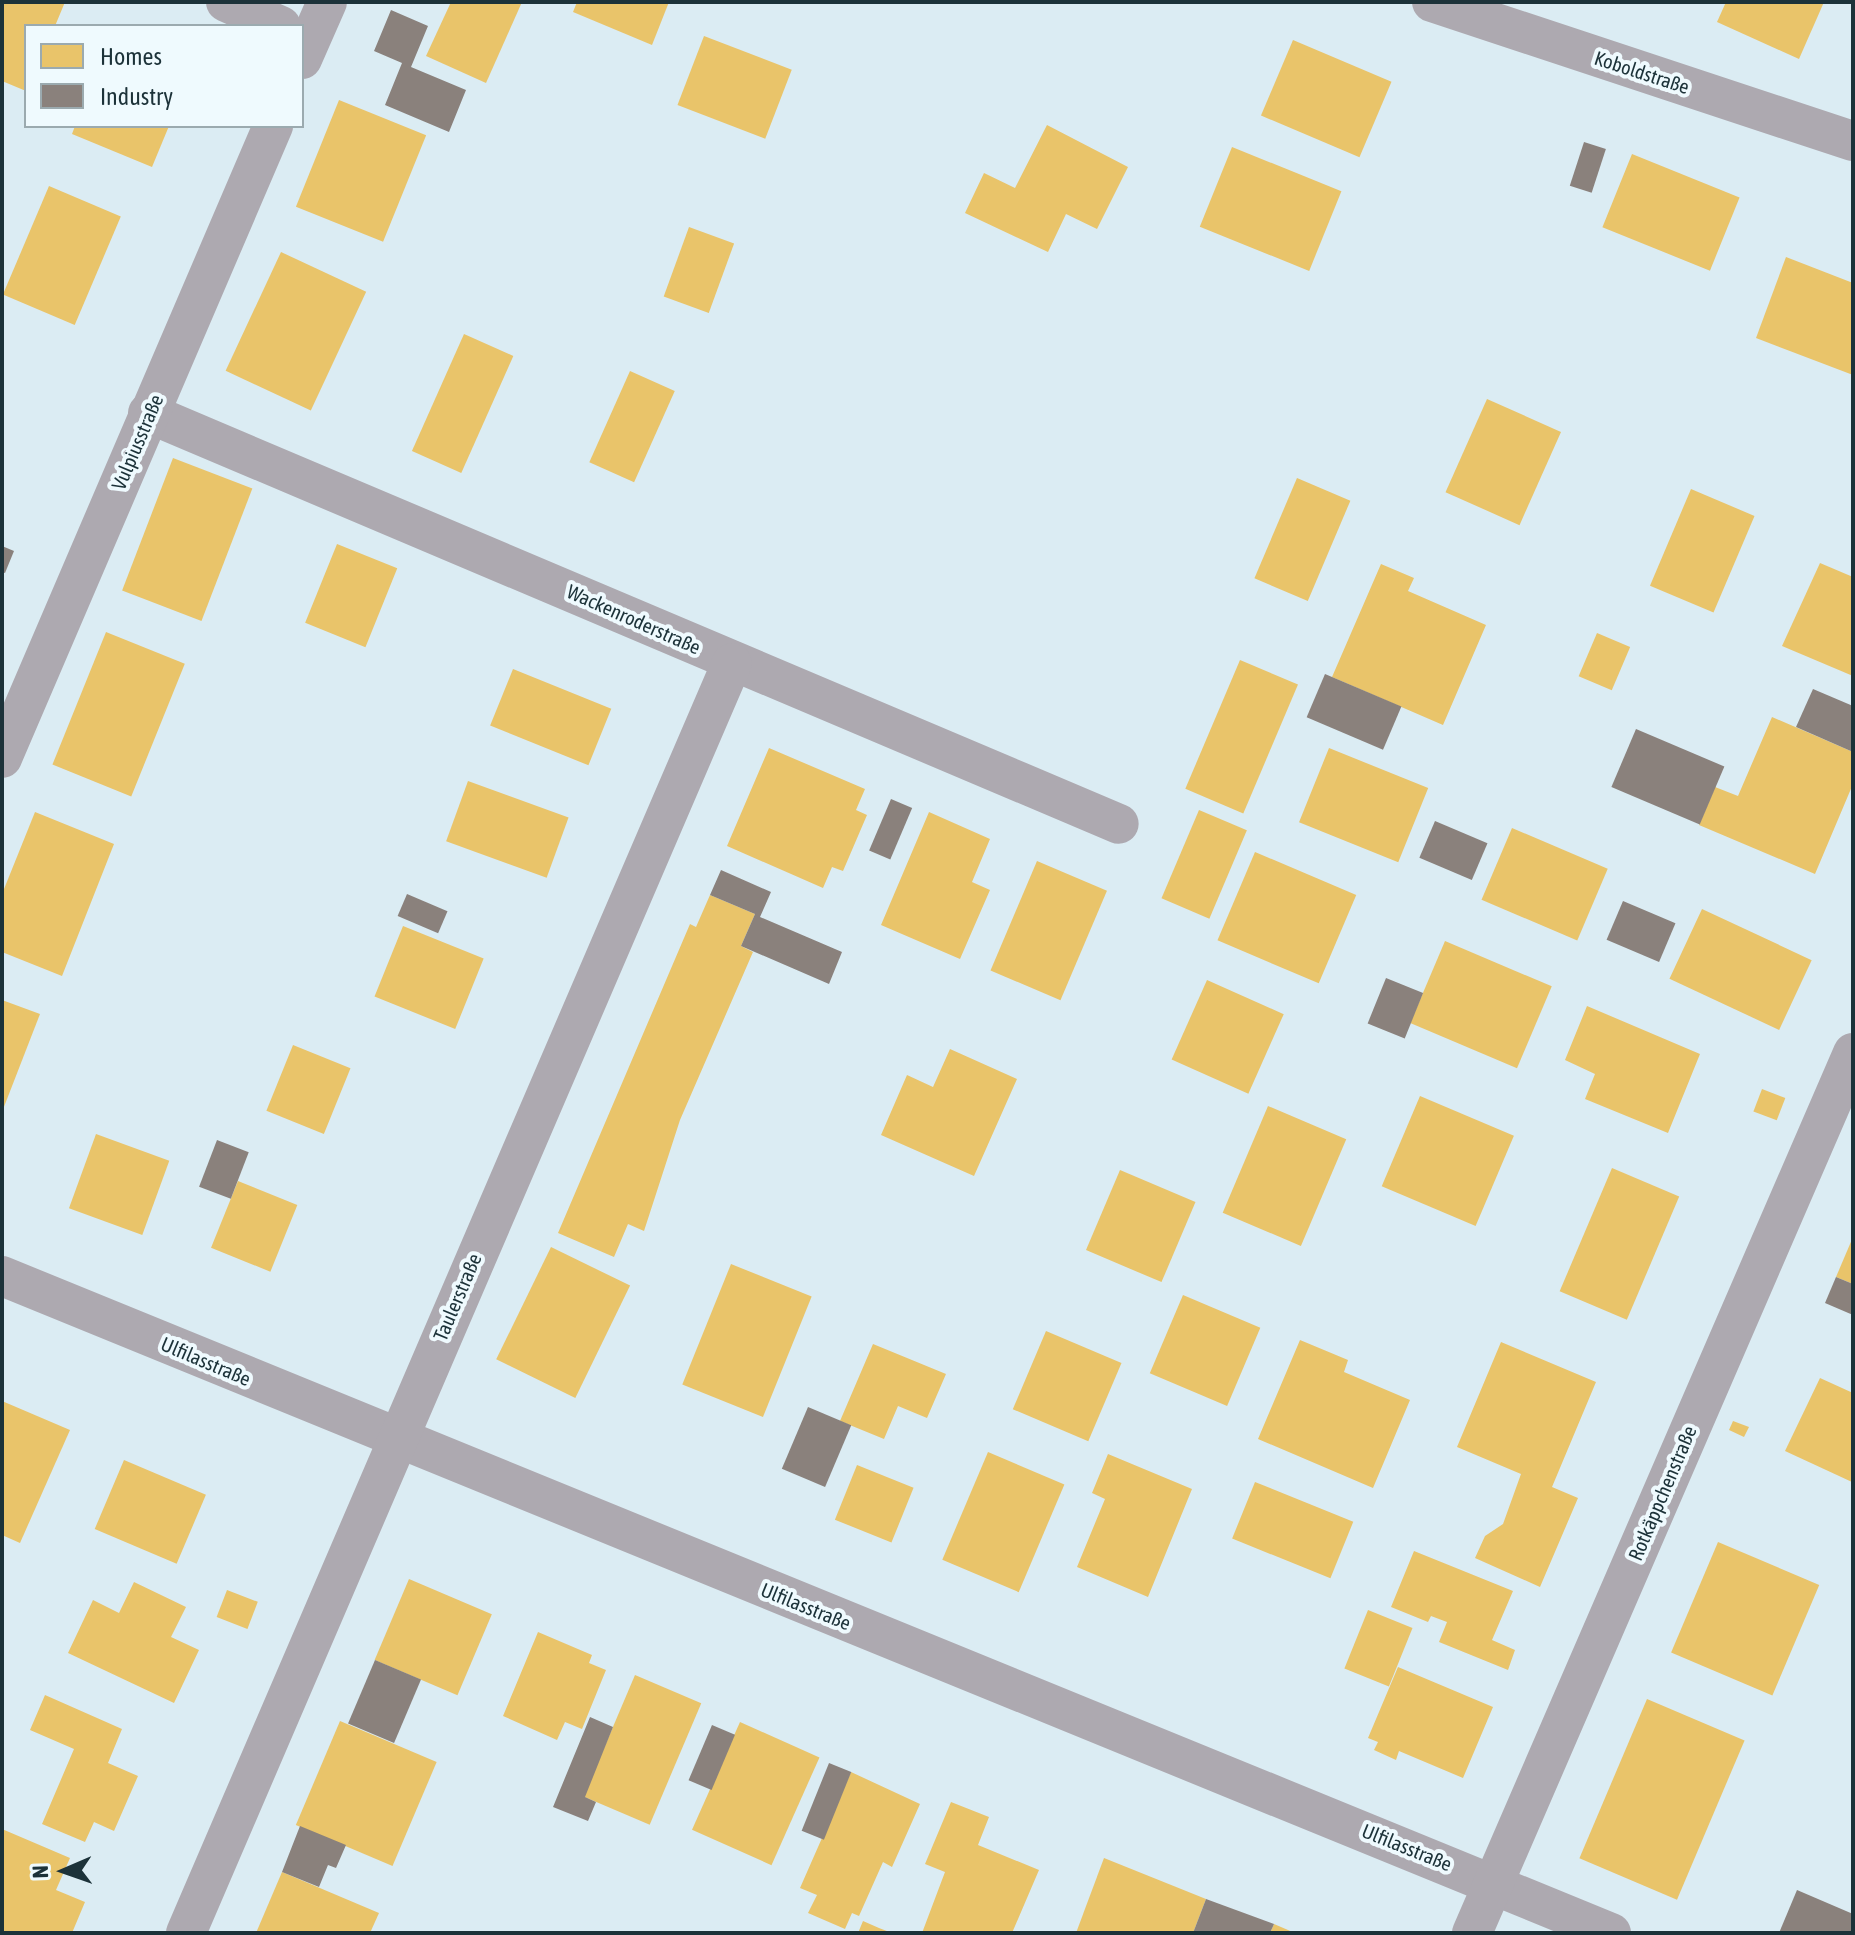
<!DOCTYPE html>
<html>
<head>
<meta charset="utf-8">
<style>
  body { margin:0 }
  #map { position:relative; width:1855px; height:1935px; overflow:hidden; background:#dbecf3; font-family:"Asap Condensed",sans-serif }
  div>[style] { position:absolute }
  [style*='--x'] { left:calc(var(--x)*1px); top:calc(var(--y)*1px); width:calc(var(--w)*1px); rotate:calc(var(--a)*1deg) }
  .homes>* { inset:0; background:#e9c46a; transform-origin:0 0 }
  .industry>* { inset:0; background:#8a817c; transform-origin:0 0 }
  .minor>* { height:40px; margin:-20px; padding:0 20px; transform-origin:20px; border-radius:20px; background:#ada9b0 }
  span { translate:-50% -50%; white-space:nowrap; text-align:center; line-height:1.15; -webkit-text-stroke:8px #effafe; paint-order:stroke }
  .street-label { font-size:20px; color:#1c3239 }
  .frame { position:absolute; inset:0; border:4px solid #1c3239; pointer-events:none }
  .legend { position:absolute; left:24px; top:24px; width:280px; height:104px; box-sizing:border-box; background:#effafe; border:2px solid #9baaaf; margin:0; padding:10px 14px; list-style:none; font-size:24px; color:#1c3239 }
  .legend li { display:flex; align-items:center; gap:16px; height:40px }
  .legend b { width:40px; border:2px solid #9baaaf }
  .north { position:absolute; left:24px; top:1831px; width:80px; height:80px; -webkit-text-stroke:6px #effafe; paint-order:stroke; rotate:268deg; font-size:22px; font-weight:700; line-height:32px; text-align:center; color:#1c3239 }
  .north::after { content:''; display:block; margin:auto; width:28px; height:36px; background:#1c3239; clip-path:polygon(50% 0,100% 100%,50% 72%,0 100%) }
</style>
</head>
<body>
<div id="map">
  <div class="homes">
    <div style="clip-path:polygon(2px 2px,65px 2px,55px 26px,26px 26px,26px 91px,2px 81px)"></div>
    <div style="clip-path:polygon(451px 2px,522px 2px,486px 83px,426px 56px)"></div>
    <div style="clip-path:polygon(577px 2px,669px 2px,652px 45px,573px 12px)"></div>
    <div style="clip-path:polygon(1726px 2px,1824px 2px,1799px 59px,1717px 22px)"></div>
    <div style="left:704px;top:36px;width:94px;height:74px;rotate:21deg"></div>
    <div style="left:1293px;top:40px;width:107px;height:82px;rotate:23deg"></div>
    <div style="left:339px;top:100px;width:94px;height:115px;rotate:22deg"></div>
    <div style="clip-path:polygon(1047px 125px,1128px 167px,1097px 229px,1066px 214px,1048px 252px,965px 213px,984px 173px,1015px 188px)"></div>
    <div style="clip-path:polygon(75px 126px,169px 126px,152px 167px,72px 134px)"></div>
    <div style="left:1232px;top:147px;width:118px;height:86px;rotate:22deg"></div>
    <div style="left:1632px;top:154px;width:116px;height:79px;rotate:22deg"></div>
    <div style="left:49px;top:186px;width:78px;height:118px;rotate:23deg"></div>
    <div style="left:689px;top:227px;width:48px;height:74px;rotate:20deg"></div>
    <div style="left:281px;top:252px;width:94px;height:131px;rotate:25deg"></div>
    <div style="clip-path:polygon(1786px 257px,1853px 283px,1853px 375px,1756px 338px)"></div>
    <div style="left:464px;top:334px;width:54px;height:128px;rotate:24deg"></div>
    <div style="left:630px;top:371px;width:49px;height:100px;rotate:24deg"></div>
    <div style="left:1487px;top:399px;width:81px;height:102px;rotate:24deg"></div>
    <div style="left:173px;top:458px;width:85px;height:142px;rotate:21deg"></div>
    <div style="left:1297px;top:478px;width:58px;height:109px;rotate:23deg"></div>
    <div style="left:1691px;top:489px;width:69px;height:105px;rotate:23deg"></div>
    <div style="left:337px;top:544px;width:65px;height:85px;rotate:22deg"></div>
    <div style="clip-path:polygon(1820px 563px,1853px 577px,1853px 676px,1782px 646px)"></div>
    <div style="clip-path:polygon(1381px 564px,1414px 578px,1408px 591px,1486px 625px,1443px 725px,1332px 677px)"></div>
    <div style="left:106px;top:632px;width:85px;height:143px;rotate:22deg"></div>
    <div style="left:1597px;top:633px;width:36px;height:47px;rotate:23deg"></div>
    <div style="left:1240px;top:660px;width:63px;height:140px;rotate:23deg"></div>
    <div style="left:513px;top:669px;width:106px;height:61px;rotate:22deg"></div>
    <div style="clip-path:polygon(1772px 717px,1853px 752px,1853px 784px,1815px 874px,1699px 825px,1715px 787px,1738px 796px)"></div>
    <div style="clip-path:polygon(769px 748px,865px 789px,856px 810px,867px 815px,843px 871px,832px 867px,823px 888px,727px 846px)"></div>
    <div style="left:1329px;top:748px;width:107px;height:80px;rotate:22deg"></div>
    <div style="left:468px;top:781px;width:107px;height:64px;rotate:20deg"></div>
    <div style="left:1199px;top:810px;width:52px;height:96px;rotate:23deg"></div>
    <div style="clip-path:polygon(35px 812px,114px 844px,62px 976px,2px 952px,2px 894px)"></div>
    <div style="clip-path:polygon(929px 812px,990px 839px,972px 882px,990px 890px,960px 959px,881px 925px)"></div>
    <div style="left:1512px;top:828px;width:104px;height:78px;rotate:23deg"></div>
    <div style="left:1255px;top:852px;width:110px;height:96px;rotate:23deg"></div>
    <div style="left:1037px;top:861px;width:76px;height:119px;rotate:23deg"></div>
    <div style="clip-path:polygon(710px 895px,755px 914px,741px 946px,753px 952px,680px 1120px,644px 1231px,628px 1224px,614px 1257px,558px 1233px,690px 924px,696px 927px)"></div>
    <div style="left:1702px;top:909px;width:121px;height:77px;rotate:25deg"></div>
    <div style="left:403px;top:926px;width:87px;height:76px;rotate:22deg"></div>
    <div style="left:1445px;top:941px;width:116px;height:89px;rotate:23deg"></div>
    <div style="left:1207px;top:980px;width:84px;height:87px;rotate:24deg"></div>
    <div style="clip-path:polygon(2px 1000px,40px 1014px,2px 1112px)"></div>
    <div style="clip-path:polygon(1587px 1006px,1700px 1054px,1668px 1133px,1585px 1099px,1595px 1074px,1565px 1060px)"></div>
    <div style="left:293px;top:1045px;width:62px;height:71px;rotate:22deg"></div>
    <div style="clip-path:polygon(950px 1049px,1017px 1079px,974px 1176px,881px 1135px,907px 1075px,933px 1087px)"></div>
    <div style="left:1762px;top:1089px;width:25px;height:24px;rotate:21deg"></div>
    <div style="left:1420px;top:1096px;width:102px;height:98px;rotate:23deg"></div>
    <div style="left:1268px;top:1106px;width:85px;height:116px;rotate:23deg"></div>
    <div style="left:96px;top:1134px;width:78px;height:79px;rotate:20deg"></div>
    <div style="left:1612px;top:1168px;width:73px;height:134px;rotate:23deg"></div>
    <div style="left:1120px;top:1170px;width:82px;height:87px;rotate:23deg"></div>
    <div style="left:238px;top:1181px;width:64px;height:72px;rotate:22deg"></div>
    <div style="clip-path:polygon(1853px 1237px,1853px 1284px,1836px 1277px)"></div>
    <div style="left:551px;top:1247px;width:88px;height:125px;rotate:26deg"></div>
    <div style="left:731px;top:1264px;width:87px;height:130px;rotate:22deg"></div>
    <div style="left:1183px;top:1295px;width:84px;height:85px;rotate:23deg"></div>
    <div style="left:1046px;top:1331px;width:82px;height:85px;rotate:23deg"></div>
    <div style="clip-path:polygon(1300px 1340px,1348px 1360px,1344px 1372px,1410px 1400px,1373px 1488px,1258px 1439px)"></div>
    <div style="clip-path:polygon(1501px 1342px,1596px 1382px,1552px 1487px,1578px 1498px,1540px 1587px,1475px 1558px,1485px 1536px,1503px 1524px,1521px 1474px,1457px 1447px)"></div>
    <div style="clip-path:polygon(873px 1344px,946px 1374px,927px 1418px,898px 1406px,884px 1439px,840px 1421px)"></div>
    <div style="clip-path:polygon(1820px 1378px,1853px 1393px,1852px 1482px,1785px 1451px)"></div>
    <div style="clip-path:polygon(2px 1401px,70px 1430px,20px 1543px,2px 1535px)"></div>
    <div style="clip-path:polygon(1733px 1421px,1749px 1427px,1744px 1437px,1729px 1430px)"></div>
    <div style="left:988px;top:1452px;width:83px;height:117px;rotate:23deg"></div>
    <div style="clip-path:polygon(1108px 1454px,1192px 1489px,1148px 1597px,1077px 1567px,1105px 1499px,1092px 1493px)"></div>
    <div style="left:124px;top:1460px;width:89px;height:75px;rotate:23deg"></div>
    <div style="left:857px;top:1465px;width:61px;height:59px;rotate:22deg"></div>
    <div style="left:1255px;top:1482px;width:106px;height:61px;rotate:22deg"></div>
    <div style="left:1718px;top:1542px;width:110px;height:120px;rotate:23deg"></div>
    <div style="clip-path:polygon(1414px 1551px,1513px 1591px,1492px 1640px,1515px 1650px,1508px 1670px,1439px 1642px,1447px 1622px,1431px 1616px,1428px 1622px,1391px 1607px)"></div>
    <div style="left:409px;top:1579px;width:90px;height:88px;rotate:23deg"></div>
    <div style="clip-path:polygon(134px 1582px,186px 1607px,171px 1637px,199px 1650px,174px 1703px,68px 1653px,93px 1600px,119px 1613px)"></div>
    <div style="left:227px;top:1590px;width:33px;height:29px;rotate:21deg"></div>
    <div style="left:1368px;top:1610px;width:48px;height:63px;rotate:22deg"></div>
    <div style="clip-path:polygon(538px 1632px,592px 1655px,589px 1663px,606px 1670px,582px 1729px,565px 1722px,557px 1740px,503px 1716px)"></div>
    <div style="clip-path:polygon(1398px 1667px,1493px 1707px,1463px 1778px,1399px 1751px,1396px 1760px,1374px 1750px,1378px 1742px,1368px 1738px)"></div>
    <div style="left:635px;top:1675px;width:72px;height:132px;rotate:23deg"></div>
    <div style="clip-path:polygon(45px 1695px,122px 1729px,108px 1763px,138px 1776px,114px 1831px,94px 1822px,85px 1842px,42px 1824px,74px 1749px,30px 1730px)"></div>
    <div style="left:1647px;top:1699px;width:106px;height:173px;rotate:23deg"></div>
    <div style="left:340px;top:1721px;width:105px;height:113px;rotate:23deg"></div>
    <div style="left:740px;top:1722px;width:87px;height:118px;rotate:24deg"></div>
    <div style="clip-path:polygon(851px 1772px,920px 1804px,892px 1867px,883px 1862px,859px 1916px,852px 1913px,845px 1929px,808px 1913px,817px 1895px,800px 1888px)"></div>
    <div style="clip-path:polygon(951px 1802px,989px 1817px,978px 1845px,1039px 1870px,1012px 1933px,922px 1933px,945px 1872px,925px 1864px)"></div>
    <div style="clip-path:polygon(2px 1829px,70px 1858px,56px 1890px,85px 1902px,72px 1933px,2px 1932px)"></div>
    <div style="clip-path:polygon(1104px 1858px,1206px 1899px,1193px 1933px,1076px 1933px)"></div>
    <div style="clip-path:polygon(282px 1872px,379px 1913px,370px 1933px,256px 1933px)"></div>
    <div style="clip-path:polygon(863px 1921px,879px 1928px,892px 1933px,858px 1933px)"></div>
    <div style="clip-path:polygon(1274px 1924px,1295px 1933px,1270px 1933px)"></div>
  </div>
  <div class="industry">
    <div style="clip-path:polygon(391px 10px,428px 26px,411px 67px,466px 90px,449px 132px,385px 105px,402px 63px,374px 51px)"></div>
    <div style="left:1584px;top:142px;width:23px;height:46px;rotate:18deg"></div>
    <div style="clip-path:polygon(2px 546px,14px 551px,5px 573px,2px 572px)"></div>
    <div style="left:1325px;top:674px;width:83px;height:47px;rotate:23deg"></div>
    <div style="clip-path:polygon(1813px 689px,1853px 706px,1853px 752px,1796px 727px)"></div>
    <div style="left:1636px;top:729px;width:96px;height:63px;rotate:23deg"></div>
    <div style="left:891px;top:799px;width:23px;height:56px;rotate:23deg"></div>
    <div style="left:1435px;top:821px;width:57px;height:40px;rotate:23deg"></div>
    <div style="clip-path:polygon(721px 870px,771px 892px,760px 917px,842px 952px,829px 984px,741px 946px,755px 914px,710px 895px)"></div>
    <div style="left:407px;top:894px;width:44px;height:24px;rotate:23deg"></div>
    <div style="left:1623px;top:901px;width:57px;height:42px;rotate:23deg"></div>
    <div style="left:1386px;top:978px;width:40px;height:49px;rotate:22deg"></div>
    <div style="left:217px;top:1140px;width:34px;height:50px;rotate:21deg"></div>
    <div style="clip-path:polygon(1836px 1277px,1853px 1284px,1853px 1315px,1825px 1303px)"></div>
    <div style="left:808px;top:1407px;width:47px;height:67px;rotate:23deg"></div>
    <div style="left:375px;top:1660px;width:50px;height:69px;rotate:23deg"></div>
    <div style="clip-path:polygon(590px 1717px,613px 1727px,585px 1797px,596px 1802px,588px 1821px,553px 1807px)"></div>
    <div style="left:712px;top:1725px;width:25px;height:60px;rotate:23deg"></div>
    <div style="left:829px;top:1763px;width:24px;height:73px;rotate:22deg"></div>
    <div style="clip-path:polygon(300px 1826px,346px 1845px,336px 1868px,328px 1865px,319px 1887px,282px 1872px)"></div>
    <div style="clip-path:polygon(1797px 1890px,1853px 1914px,1853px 1933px,1779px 1933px)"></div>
    <div style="clip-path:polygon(1206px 1899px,1274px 1924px,1270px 1933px,1193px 1933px)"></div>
  </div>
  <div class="minor">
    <div style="--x:226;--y:2;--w:60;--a:23.6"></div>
    <div style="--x:1432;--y:2;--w:443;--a:18.3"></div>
    <div style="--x:302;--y:59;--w:62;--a:-66.3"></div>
    <div style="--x:148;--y:413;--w:1054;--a:22.94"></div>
    <div style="--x:2;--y:758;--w:688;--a:-66.79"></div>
    <div style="--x:2;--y:1276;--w:1738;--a:22.21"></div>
    <div style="--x:186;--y:1933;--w:1382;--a:-66.74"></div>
    <div style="--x:1472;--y:1933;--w:959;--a:-66.59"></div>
  </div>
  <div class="street-label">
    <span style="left:1642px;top:72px;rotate:18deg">Koboldstraße</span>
    <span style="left:137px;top:442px;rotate:-67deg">Vulpiusstraße</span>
    <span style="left:634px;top:619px;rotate:24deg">Wackenroderstraße</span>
    <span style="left:457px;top:1297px;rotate:-67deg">Taulerstraße</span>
    <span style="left:206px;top:1361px;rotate:23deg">Ulfilasstraße</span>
    <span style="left:1662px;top:1493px;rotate:-67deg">Rotkäppchenstraße</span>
    <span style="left:806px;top:1606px;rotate:22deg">Ulfilasstraße</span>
    <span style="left:1407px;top:1847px;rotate:22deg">Ulfilasstraße</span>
  </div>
  <div class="frame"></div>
  <ul class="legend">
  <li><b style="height:22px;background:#e9c46a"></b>Homes</li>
  <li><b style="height:22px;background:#8a817c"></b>Industry</li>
  </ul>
  <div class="north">N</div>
</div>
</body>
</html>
